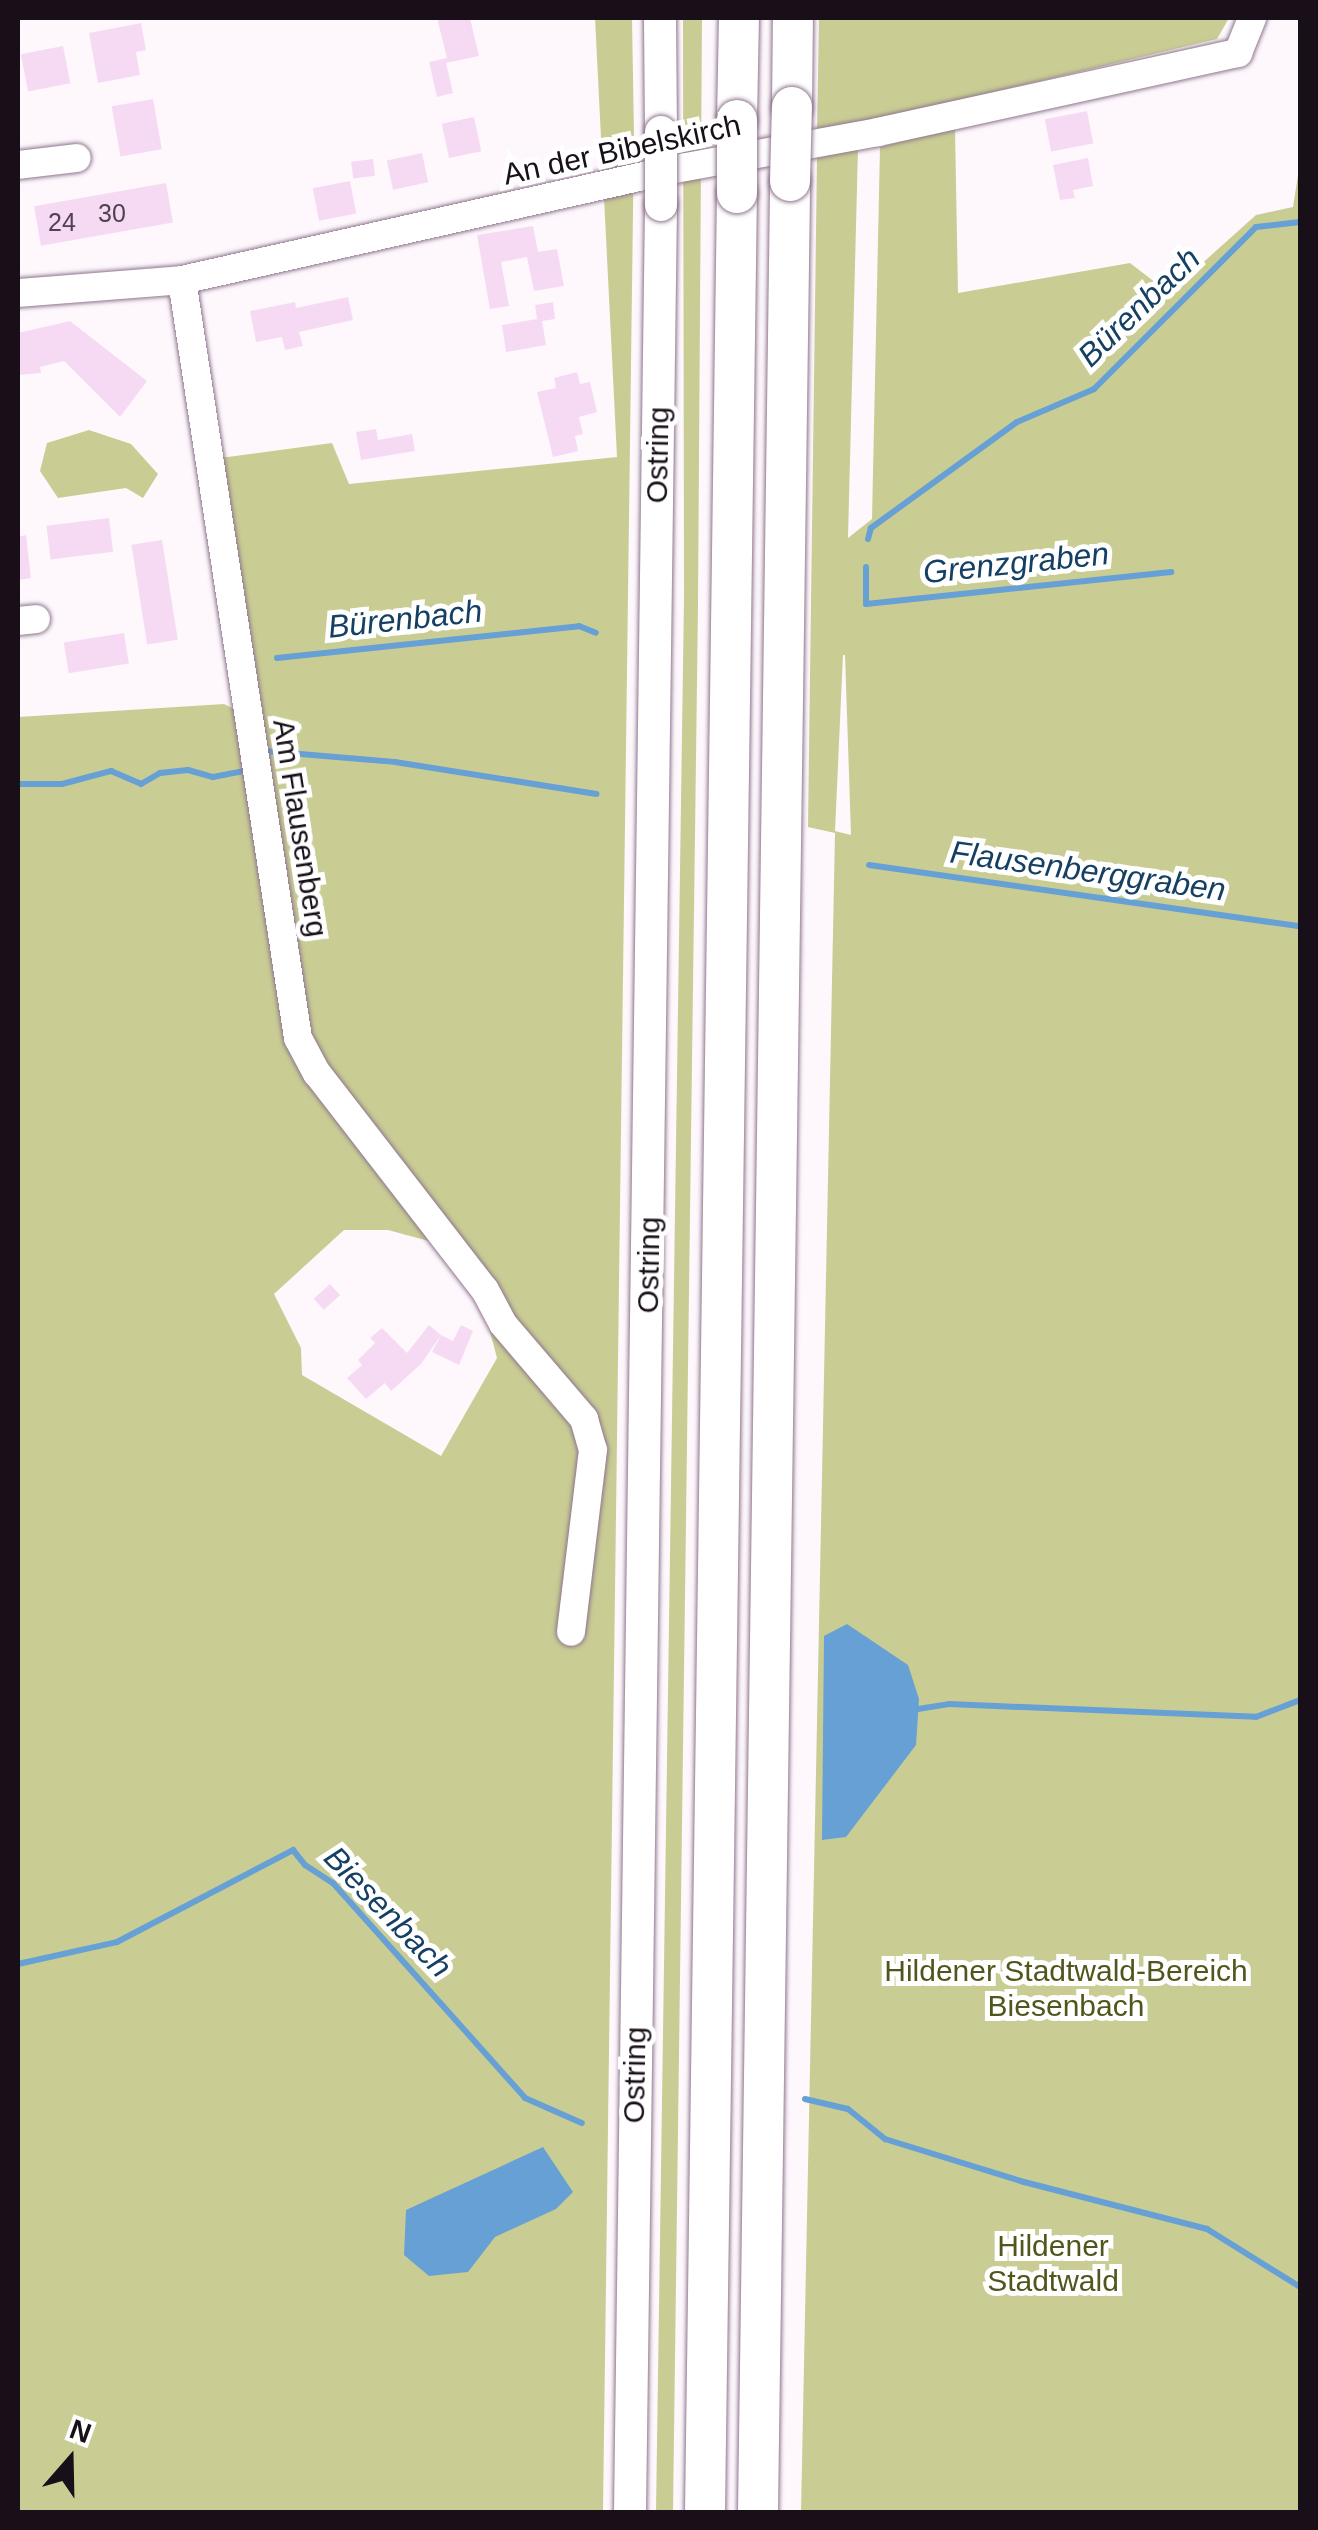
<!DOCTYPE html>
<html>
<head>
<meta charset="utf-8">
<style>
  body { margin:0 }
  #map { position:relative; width:1318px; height:2530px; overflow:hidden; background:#fef8fd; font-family:Arial,sans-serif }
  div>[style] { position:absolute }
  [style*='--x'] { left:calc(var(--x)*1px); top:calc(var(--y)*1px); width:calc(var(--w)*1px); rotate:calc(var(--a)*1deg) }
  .green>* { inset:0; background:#c9cd94 }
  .water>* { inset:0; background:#66a0d4 }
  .stream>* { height:6px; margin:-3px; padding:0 3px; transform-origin:3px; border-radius:3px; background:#66a0d4 }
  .building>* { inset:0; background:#f6daf4; transform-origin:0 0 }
  .roads { filter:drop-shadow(0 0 2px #8f768d) drop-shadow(0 0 2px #8f768d) }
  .minor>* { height:28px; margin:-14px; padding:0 14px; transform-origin:14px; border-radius:14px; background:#fff }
  .major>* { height:32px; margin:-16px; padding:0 16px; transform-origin:16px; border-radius:16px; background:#fff }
  .highway>* { height:40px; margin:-20px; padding:0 20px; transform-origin:20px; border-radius:20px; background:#fff }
  .bridges { filter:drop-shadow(0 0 2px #8f768d) drop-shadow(0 0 2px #8f768d) }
  .major-bridge>* { height:32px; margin:-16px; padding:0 16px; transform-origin:16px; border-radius:16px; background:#fff }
  .highway-bridge>* { height:40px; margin:-20px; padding:0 20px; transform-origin:20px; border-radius:20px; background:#fff }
  span { translate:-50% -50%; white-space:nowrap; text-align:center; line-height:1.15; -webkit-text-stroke:10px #fff; paint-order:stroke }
  .number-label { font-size:25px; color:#50424f }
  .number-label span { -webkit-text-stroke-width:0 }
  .street-label { font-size:30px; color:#190f18 }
  .park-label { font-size:30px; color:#53551d }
  .water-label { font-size:32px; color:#154063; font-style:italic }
  .frame { position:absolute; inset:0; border:20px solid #190f18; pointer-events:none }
  .north { position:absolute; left:20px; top:2410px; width:100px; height:100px; -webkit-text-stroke:8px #fff; paint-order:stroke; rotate:20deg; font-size:28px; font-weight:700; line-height:40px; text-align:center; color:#190f18 }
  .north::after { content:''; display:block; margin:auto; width:35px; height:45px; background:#190f18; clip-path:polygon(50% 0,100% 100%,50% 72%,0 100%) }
</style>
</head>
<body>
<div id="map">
  <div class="green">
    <div style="clip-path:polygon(evenodd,595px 18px,632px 18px,634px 135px,603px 2512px,18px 2512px,18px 717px,224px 704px,253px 718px,220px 458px,332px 443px,349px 484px,617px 457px,595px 18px,344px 1230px,388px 1230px,469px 1252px,497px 1358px,441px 1456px,302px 1375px,301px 1348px,274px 1294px,344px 1230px)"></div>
    <div style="clip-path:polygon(683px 18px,702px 18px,698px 606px,673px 2512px,656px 2512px,684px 597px)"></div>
    <div style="clip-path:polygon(819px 18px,1229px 18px,1217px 39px,817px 134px)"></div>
    <div style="clip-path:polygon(evenodd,955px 127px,958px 293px,1130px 263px,1169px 293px,1256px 215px,1293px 207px,1300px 162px,1300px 2512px,801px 2512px,835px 833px,808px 827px,817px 158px,858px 149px,848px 538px,872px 519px,880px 147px,955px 127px,843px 655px,845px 655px,851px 835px,835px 831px,843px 655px)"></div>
    <div style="clip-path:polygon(89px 430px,131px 444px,158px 474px,143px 498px,126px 488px,58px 498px,40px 471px,47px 443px)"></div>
  </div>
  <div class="water">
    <div style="clip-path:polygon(847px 1624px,908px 1665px,919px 1699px,916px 1745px,846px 1837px,822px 1840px,824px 1636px)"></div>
    <div style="clip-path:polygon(543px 2147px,573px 2192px,556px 2209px,495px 2237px,468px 2272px,429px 2276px,404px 2255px,406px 2210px)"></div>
  </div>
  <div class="stream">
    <div style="--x:868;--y:539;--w:11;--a:-75"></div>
    <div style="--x:871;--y:528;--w:180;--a:-36"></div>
    <div style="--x:1017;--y:422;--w:84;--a:-23.2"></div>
    <div style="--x:1094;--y:389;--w:229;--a:-45"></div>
    <div style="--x:1256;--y:227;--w:44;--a:-6.5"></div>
    <div style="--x:866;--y:567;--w:37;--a:90"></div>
    <div style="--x:866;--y:604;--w:307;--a:-6"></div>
    <div style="--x:277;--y:658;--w:304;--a:-6"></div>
    <div style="--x:579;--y:626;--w:18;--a:22"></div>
    <div style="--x:265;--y:751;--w:130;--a:4.8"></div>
    <div style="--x:395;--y:762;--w:204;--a:9"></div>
    <div style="--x:18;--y:784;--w:44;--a:0"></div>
    <div style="--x:62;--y:784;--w:51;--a:-14.9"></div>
    <div style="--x:111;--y:771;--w:33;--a:23"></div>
    <div style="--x:141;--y:784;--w:22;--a:-30"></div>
    <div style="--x:160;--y:773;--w:28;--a:-6"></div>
    <div style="--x:188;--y:770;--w:26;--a:16"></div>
    <div style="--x:213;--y:777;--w:32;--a:-11"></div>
    <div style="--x:869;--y:865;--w:435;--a:8.1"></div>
    <div style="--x:918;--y:1709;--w:31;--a:-9"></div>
    <div style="--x:949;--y:1704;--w:307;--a:2.4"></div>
    <div style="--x:1256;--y:1717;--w:47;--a:-21.1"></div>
    <div style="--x:18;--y:1964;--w:101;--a:-12.5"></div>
    <div style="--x:117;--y:1942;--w:199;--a:-27.6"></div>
    <div style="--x:293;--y:1850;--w:19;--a:51"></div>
    <div style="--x:305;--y:1865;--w:33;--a:33"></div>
    <div style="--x:333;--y:1883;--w:288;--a:48.2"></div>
    <div style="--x:525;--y:2098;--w:62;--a:23.7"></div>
    <div style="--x:805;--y:2099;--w:44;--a:13.1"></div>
    <div style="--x:848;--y:2109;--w:48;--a:39"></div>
    <div style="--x:885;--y:2139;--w:145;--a:17.2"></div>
    <div style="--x:1024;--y:2182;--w:189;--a:14.4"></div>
    <div style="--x:1207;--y:2229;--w:110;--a:31.9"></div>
  </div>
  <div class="building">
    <div style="clip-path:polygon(437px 18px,470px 18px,479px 56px,446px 63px,453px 93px,437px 97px,429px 62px,447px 58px)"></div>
    <div style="clip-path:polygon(141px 23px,146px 50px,136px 52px,140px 75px,98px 83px,89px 33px)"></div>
    <div style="left:63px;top:46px;width:38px;height:43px;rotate:79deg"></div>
    <div style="left:153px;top:99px;width:51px;height:42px;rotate:80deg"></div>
    <div style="left:1087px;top:111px;width:33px;height:43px;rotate:79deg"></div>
    <div style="left:474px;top:117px;width:35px;height:33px;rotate:78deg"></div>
    <div style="left:422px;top:153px;width:30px;height:36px;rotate:78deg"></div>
    <div style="clip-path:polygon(1088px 158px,1093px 186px,1073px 190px,1075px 198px,1060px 200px,1053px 165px)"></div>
    <div style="left:373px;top:159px;width:17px;height:22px;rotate:83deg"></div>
    <div style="left:350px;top:181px;width:33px;height:38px;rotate:79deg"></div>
    <div style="left:166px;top:183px;width:40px;height:134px;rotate:80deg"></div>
    <div style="clip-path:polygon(533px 226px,538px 252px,557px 249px,564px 286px,534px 291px,527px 257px,501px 262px,509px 306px,490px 309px,477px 235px)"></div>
    <div style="clip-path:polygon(348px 297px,353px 320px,299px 332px,303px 346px,285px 350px,282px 337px,256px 342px,250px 311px,295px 302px,296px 308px)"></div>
    <div style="clip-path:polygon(553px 302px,555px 319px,542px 321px,546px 345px,506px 352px,502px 325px,537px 319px,535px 305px)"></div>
    <div style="clip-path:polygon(70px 321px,147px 381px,120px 417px,64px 361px,40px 367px,41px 373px,18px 375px,18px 333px)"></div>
    <div style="clip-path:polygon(577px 372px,580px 384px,590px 382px,597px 412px,579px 417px,583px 434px,575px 436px,578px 451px,553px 457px,537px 392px,556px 388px,554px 378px)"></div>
    <div style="clip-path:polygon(376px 429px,378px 440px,412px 434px,415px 451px,361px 460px,356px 432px)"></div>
    <div style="left:109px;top:518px;width:34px;height:63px;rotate:83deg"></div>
    <div style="clip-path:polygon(26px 535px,31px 578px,18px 580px,18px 537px)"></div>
    <div style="left:162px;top:540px;width:101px;height:31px;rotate:81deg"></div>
    <div style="left:124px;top:633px;width:31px;height:61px;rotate:81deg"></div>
    <div style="left:330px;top:1284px;width:15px;height:22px;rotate:48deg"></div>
    <div style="clip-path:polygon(429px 1325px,441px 1335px,421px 1364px,391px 1391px,385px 1383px,366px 1399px,347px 1378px,362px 1365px,358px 1360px,375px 1343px,370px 1338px,382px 1328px,407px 1353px)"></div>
    <div style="clip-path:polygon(461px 1325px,473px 1331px,459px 1365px,432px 1352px,441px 1335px,453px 1341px)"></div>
  </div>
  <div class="roads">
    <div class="minor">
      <div style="--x:18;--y:165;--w:59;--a:-6.8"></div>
      <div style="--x:182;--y:280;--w:767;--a:81.3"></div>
      <div style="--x:298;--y:1038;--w:40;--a:62"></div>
      <div style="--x:317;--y:1073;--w:274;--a:52.3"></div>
      <div style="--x:485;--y:1290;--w:38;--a:62"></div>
      <div style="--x:503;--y:1324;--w:125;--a:49.5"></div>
      <div style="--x:584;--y:1419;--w:32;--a:74"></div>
      <div style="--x:593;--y:1450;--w:183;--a:96.9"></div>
      <div style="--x:18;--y:293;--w:165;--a:-4.5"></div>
      <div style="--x:182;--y:280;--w:494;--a:-12.7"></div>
      <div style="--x:664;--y:171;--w:218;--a:-10.3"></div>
      <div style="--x:878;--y:132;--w:369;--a:-12.4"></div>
      <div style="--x:1238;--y:53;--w:38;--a:-68"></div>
      <div style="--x:18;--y:621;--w:18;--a:-6"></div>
    </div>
    <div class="major">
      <div style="--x:660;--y:18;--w:114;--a:89.5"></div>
      <div style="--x:630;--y:2512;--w:2307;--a:-89.23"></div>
    </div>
    <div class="highway">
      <div style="--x:792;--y:107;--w:89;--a:-89.4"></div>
      <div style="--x:737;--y:120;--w:102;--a:-88.9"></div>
      <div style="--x:705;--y:2512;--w:2319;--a:-89.21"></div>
      <div style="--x:758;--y:2512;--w:2331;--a:-89.21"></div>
    </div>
  </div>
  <div class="bridges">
    <div class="major-bridge">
      <div style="--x:661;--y:205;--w:73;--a:-90"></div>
    </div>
    <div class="highway-bridge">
      <div style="--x:737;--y:120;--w:73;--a:90"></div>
      <div style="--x:790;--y:181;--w:74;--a:-88.5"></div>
    </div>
  </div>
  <div class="number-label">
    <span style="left:112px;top:213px">30</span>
    <span style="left:62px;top:222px">24</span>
  </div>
  <div class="street-label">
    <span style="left:622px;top:150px;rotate:-12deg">An der Bibelskirch</span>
    <span style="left:658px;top:455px;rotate:-89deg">Ostring</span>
    <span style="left:300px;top:828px;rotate:81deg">Am Flausenberg</span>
    <span style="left:649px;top:1265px;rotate:-89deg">Ostring</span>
    <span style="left:635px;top:2075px;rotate:-89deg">Ostring</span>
  </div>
  <div class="park-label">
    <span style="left:1066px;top:1988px">Hildener Stadtwald-Bereich<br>Biesenbach</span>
    <span style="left:1053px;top:2263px">Hildener<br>Stadtwald</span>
  </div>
  <div class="water-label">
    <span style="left:1139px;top:307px;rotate:-44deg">Bürenbach</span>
    <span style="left:1016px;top:563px;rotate:-6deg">Grenzgraben</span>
    <span style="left:405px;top:619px;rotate:-6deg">Bürenbach</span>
    <span style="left:1088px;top:871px;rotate:8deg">Flausenberggraben</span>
    <span style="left:388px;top:1912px;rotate:46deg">Biesenbach</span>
  </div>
  <div class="frame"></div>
  <div class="north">N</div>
</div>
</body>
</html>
